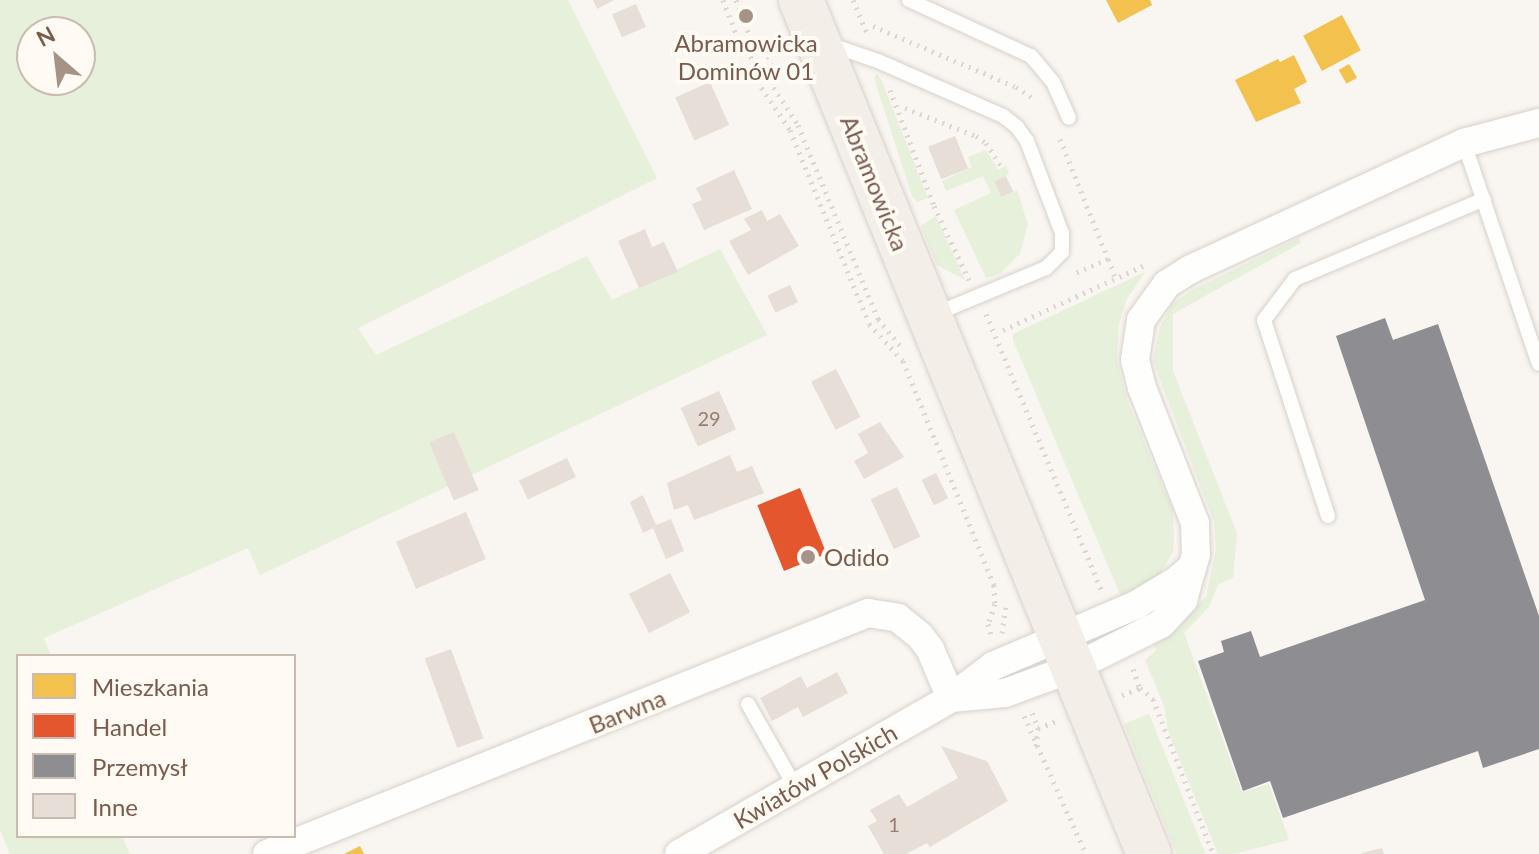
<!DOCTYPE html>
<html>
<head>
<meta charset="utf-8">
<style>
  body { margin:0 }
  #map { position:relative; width:1539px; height:854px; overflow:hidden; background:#f9f5f0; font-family:Lato,sans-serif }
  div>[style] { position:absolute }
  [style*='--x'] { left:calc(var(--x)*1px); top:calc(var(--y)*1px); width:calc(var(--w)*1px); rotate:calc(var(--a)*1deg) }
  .green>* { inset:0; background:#e7f0db; transform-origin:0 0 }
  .homes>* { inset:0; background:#f2c14e; transform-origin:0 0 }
  .shops>* { inset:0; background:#e4572e; transform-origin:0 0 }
  .industry>* { inset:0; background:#8d8d92 }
  .building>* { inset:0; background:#e6ded7; transform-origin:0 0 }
  .path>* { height:5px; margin-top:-2.5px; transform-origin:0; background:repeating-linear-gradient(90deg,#dcd5d0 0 2px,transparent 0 8px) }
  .roads { filter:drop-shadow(0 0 2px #d7d1cb) drop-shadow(0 0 2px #d7d1cb) }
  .lane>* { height:14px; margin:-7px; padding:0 7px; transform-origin:7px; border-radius:7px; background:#fefefd }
  .street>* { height:28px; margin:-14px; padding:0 14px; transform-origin:14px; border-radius:14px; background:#fefefd }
  .primary>* { height:44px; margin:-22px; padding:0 22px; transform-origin:22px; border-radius:22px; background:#f3eee8 }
  .dots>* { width:22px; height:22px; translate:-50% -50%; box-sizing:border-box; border:4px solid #fffaf3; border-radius:50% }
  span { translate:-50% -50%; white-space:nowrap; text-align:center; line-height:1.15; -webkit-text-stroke:8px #fffaf3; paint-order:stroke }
  .number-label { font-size:20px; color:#977e72 }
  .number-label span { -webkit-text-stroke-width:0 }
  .poi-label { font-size:24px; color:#7a5c4d }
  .left { translate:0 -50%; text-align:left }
  .street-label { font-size:24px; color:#7a5c4d }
  .legend { position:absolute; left:16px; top:654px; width:280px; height:184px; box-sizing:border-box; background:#fffaf3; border:2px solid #cabbb1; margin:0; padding:10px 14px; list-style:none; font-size:24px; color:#7a5c4d }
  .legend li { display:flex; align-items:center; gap:16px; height:40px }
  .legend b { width:40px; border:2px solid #cabbb1 }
  .north { position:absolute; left:16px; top:16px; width:80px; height:80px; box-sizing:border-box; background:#fffaf3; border:2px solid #cabbb1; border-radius:50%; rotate:332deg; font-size:22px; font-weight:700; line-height:32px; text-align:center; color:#7a5c4d }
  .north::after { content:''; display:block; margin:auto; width:28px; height:36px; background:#a69286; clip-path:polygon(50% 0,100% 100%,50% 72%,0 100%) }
</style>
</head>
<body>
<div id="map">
  <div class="green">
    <div style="clip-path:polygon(evenodd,0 0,568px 0,657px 178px,358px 328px,376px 355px,587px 256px,612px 300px,720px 249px,767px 335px,260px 575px,248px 548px,44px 638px,51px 656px,18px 656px,18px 836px,122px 836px,130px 854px,10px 854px,0 830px,0 0,32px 32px,80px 32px,80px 80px,32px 80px,32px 32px)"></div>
    <div style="clip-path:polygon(877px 73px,881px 79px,928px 198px,917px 202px,912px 196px,874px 78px)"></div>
    <div style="clip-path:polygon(986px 150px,998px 170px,1006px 166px,1009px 174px,994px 182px,1002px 197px,1017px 190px,1028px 224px,1020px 254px,1000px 274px,986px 278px,954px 210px,991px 193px,983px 176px,946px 191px,942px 181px,972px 167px,968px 157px)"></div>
    <div style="clip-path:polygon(936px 216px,965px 280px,937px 265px,921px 226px)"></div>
    <div style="clip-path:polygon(1299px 238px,1301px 243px,1173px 314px,1173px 371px,1237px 533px,1233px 578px,1218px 585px,1209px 607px,1184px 633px,1242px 792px,1269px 784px,1289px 840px,1234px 854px,1218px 854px,1168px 731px,1164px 706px,1145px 660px,1156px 650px,1153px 643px,1173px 633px,1206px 596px,1216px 550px,1214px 522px,1153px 361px,1160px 327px,1172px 304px,1192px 290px)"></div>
    <div style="clip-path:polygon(1145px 272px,1127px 299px,1119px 324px,1117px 361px,1127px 400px,1173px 511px,1174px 540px,1173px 552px,1159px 576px,1122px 599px,1013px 340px,1013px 334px)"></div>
    <div style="left:1149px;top:714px;width:151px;height:27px;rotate:68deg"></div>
  </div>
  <div class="homes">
    <div style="clip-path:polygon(1106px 0,1150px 0,1152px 5px,1118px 23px)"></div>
    <div style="left:1342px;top:15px;width:40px;height:44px;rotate:62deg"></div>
    <div style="clip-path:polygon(1294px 55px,1307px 82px,1294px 89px,1301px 103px,1256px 122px,1235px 80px,1278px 59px,1280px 62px)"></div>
    <div style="left:1349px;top:64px;width:16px;height:12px;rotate:60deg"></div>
    <div style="clip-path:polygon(360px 846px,364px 854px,344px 854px)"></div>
  </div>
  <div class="shops">
    <div style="left:800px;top:488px;width:71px;height:46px;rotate:68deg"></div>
  </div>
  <div class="industry">
    <div style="clip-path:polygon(1385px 318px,1393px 340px,1438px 324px,1539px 616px,1539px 749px,1483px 768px,1478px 751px,1283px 818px,1270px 781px,1243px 791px,1198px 661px,1224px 652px,1221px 641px,1251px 631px,1260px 657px,1425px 600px,1336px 336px)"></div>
  </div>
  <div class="building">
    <div style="clip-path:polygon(593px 0,614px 0,597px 9px)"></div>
    <div style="left:636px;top:4px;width:25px;height:26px;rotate:67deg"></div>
    <div style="left:710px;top:82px;width:47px;height:38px;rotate:66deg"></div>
    <div style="left:955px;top:136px;width:35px;height:29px;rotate:68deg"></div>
    <div style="clip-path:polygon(734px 170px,752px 209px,704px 230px,692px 204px,702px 200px,696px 188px)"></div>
    <div style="left:1006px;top:176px;width:17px;height:13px;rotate:65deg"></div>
    <div style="clip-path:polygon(762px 210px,767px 221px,780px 214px,799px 246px,748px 275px,729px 241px,751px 230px,744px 219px)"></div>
    <div style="clip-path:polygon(645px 229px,652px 247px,664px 242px,678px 272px,639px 288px,618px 241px)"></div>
    <div style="left:790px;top:285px;width:19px;height:25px;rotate:65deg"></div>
    <div style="left:836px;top:369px;width:54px;height:28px;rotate:63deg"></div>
    <div style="left:719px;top:391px;width:42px;height:42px;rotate:66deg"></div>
    <div style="clip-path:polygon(880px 422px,904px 457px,864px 479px,854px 461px,868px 453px,858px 434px)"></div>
    <div style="left:454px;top:432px;width:63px;height:27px;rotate:67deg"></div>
    <div style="clip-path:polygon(730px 455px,737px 472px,752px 466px,764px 493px,694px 520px,688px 505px,674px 510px,667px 483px)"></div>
    <div style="left:567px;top:458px;width:21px;height:53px;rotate:65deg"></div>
    <div style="left:936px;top:473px;width:28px;height:16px;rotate:64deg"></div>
    <div style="left:897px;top:487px;width:55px;height:29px;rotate:65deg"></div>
    <div style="clip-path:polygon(643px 495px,656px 525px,671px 519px,684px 551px,666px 559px,653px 528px,643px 533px,630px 502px)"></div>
    <div style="left:466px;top:512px;width:51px;height:76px;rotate:67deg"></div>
    <div style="left:670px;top:573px;width:44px;height:46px;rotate:63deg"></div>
    <div style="left:451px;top:649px;width:95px;height:28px;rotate:70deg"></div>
    <div style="clip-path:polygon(837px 672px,848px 693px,803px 717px,798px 707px,772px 721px,760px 698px,801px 676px,807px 688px)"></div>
    <div style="clip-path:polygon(941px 746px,987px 761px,1008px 801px,930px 847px,927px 843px,906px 854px,884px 854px,868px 826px,877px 821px,870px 810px,899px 794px,907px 807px,958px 778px)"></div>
    <div style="clip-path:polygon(1382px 848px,1384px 854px,1362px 854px,1362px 853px)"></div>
  </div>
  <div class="path">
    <div style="--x:723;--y:0;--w:47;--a:68.9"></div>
    <div style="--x:740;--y:44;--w:39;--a:50"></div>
    <div style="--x:765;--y:74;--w:61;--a:57.1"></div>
    <div style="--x:798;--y:125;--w:210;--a:67.6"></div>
    <div style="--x:878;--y:319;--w:34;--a:50"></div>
    <div style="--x:736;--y:0;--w:42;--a:69"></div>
    <div style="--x:751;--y:39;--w:36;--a:52"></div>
    <div style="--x:773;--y:67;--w:21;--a:139"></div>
    <div style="--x:757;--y:81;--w:59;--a:56"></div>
    <div style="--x:790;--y:130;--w:209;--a:67.8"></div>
    <div style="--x:869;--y:324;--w:50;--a:47.4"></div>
    <div style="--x:903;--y:361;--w:242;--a:67.9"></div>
    <div style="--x:994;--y:585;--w:19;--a:87"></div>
    <div style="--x:995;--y:604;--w:21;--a:109"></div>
    <div style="--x:988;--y:624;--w:16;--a:75"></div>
    <div style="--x:853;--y:0;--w:39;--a:67"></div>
    <div style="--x:873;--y:26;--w:155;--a:23.1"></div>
    <div style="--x:1016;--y:87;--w:24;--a:33"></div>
    <div style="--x:890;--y:90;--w:124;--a:69.2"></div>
    <div style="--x:934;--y:206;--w:82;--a:64.7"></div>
    <div style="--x:905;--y:108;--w:76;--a:21.5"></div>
    <div style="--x:976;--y:136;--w:12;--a:35"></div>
    <div style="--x:986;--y:143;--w:27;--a:57"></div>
    <div style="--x:1060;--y:139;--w:129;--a:68.2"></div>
    <div style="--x:1108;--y:259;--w:36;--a:157"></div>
    <div style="--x:1108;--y:259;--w:22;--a:68"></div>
    <div style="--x:986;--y:314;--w:298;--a:67.3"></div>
    <div style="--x:1003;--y:330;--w:154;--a:-24.6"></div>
    <div style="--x:1002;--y:633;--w:29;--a:-82"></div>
    <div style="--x:1133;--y:669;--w:20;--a:70"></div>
    <div style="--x:1140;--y:688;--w:17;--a:40"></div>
    <div style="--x:1153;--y:699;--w:166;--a:68.8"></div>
    <div style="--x:1122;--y:695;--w:19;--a:-21"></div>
    <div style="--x:1032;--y:713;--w:16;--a:68"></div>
    <div style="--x:1038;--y:728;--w:18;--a:96"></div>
    <div style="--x:1024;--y:716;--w:151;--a:65.8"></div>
    <div style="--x:1038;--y:728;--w:20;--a:-20"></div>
  </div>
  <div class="roads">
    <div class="lane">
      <div style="--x:909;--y:0;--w:134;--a:24.7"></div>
      <div style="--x:1031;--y:56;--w:34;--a:50"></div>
      <div style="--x:1053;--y:82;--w:39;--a:66"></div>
      <div style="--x:828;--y:44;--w:53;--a:18.8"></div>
      <div style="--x:878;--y:61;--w:137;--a:23.7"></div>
      <div style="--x:1003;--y:116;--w:18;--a:38"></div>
      <div style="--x:1017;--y:127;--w:17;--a:54"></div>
      <div style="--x:1027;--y:141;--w:98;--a:69.2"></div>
      <div style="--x:1062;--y:233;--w:19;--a:90"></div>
      <div style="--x:1062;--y:252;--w:23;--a:135"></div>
      <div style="--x:1046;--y:268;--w:122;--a:157.4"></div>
      <div style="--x:1464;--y:143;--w:233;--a:71.3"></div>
      <div style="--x:1328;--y:516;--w:206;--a:-108.1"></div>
      <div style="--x:1264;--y:320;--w:51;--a:-52.9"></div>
      <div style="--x:1295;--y:279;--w:205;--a:-22.9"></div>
      <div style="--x:748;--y:704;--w:97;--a:60.3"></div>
    </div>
    <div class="street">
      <div style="--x:951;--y:698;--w:54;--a:-5.3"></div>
      <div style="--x:1005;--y:693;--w:72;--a:-20.2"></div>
      <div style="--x:1073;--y:668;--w:98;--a:-26.6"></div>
      <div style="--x:1161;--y:624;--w:33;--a:-47"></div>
      <div style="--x:1183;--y:600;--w:48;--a:-74.2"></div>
      <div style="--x:1196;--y:554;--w:31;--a:-92"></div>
      <div style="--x:1195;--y:523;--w:145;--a:-111.4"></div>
      <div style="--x:1142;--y:388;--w:29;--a:-104"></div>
      <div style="--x:1135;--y:360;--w:40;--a:-81.5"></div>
      <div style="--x:1141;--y:320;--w:44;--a:-54.2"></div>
      <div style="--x:1167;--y:284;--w:28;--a:-32"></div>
      <div style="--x:1191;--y:269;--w:301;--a:-24.8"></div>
      <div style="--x:1464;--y:143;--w:78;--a:-14.9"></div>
      <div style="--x:267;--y:854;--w:648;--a:-21.85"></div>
      <div style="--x:868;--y:613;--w:30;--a:9"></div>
      <div style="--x:898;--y:618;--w:28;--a:39"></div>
      <div style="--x:920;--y:636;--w:16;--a:52"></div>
      <div style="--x:930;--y:649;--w:53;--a:66.8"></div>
      <div style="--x:679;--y:854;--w:314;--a:-29.8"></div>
      <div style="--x:951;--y:698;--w:53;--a:-37.3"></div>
      <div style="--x:993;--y:666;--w:155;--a:-23.1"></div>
      <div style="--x:1136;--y:605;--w:47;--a:-31"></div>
      <div style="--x:1176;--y:581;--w:21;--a:-41"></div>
    </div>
    <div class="primary">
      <div style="--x:801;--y:0;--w:922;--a:67.83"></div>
    </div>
  </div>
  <div class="dots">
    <div style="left:746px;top:16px;background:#a69286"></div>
    <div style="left:808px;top:557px;background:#a69286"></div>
  </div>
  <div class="number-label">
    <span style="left:709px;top:418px">29</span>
    <span style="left:894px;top:824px">1</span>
  </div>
  <div class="poi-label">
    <span style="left:746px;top:57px">Abramowicka<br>Dominów 01</span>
    <span class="left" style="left:824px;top:557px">Odido</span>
  </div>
  <div class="street-label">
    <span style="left:875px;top:183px;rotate:68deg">Abramowicka</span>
    <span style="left:627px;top:711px;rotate:-22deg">Barwna</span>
    <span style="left:815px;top:776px;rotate:-30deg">Kwiatów Polskich</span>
  </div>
  <ul class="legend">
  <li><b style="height:22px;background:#f2c14e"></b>Mieszkania</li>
  <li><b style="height:22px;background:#e4572e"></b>Handel</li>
  <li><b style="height:22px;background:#8d8d92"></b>Przemysł</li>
  <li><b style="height:22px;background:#e6ded7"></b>Inne</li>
  </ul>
  <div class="north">N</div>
</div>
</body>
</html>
